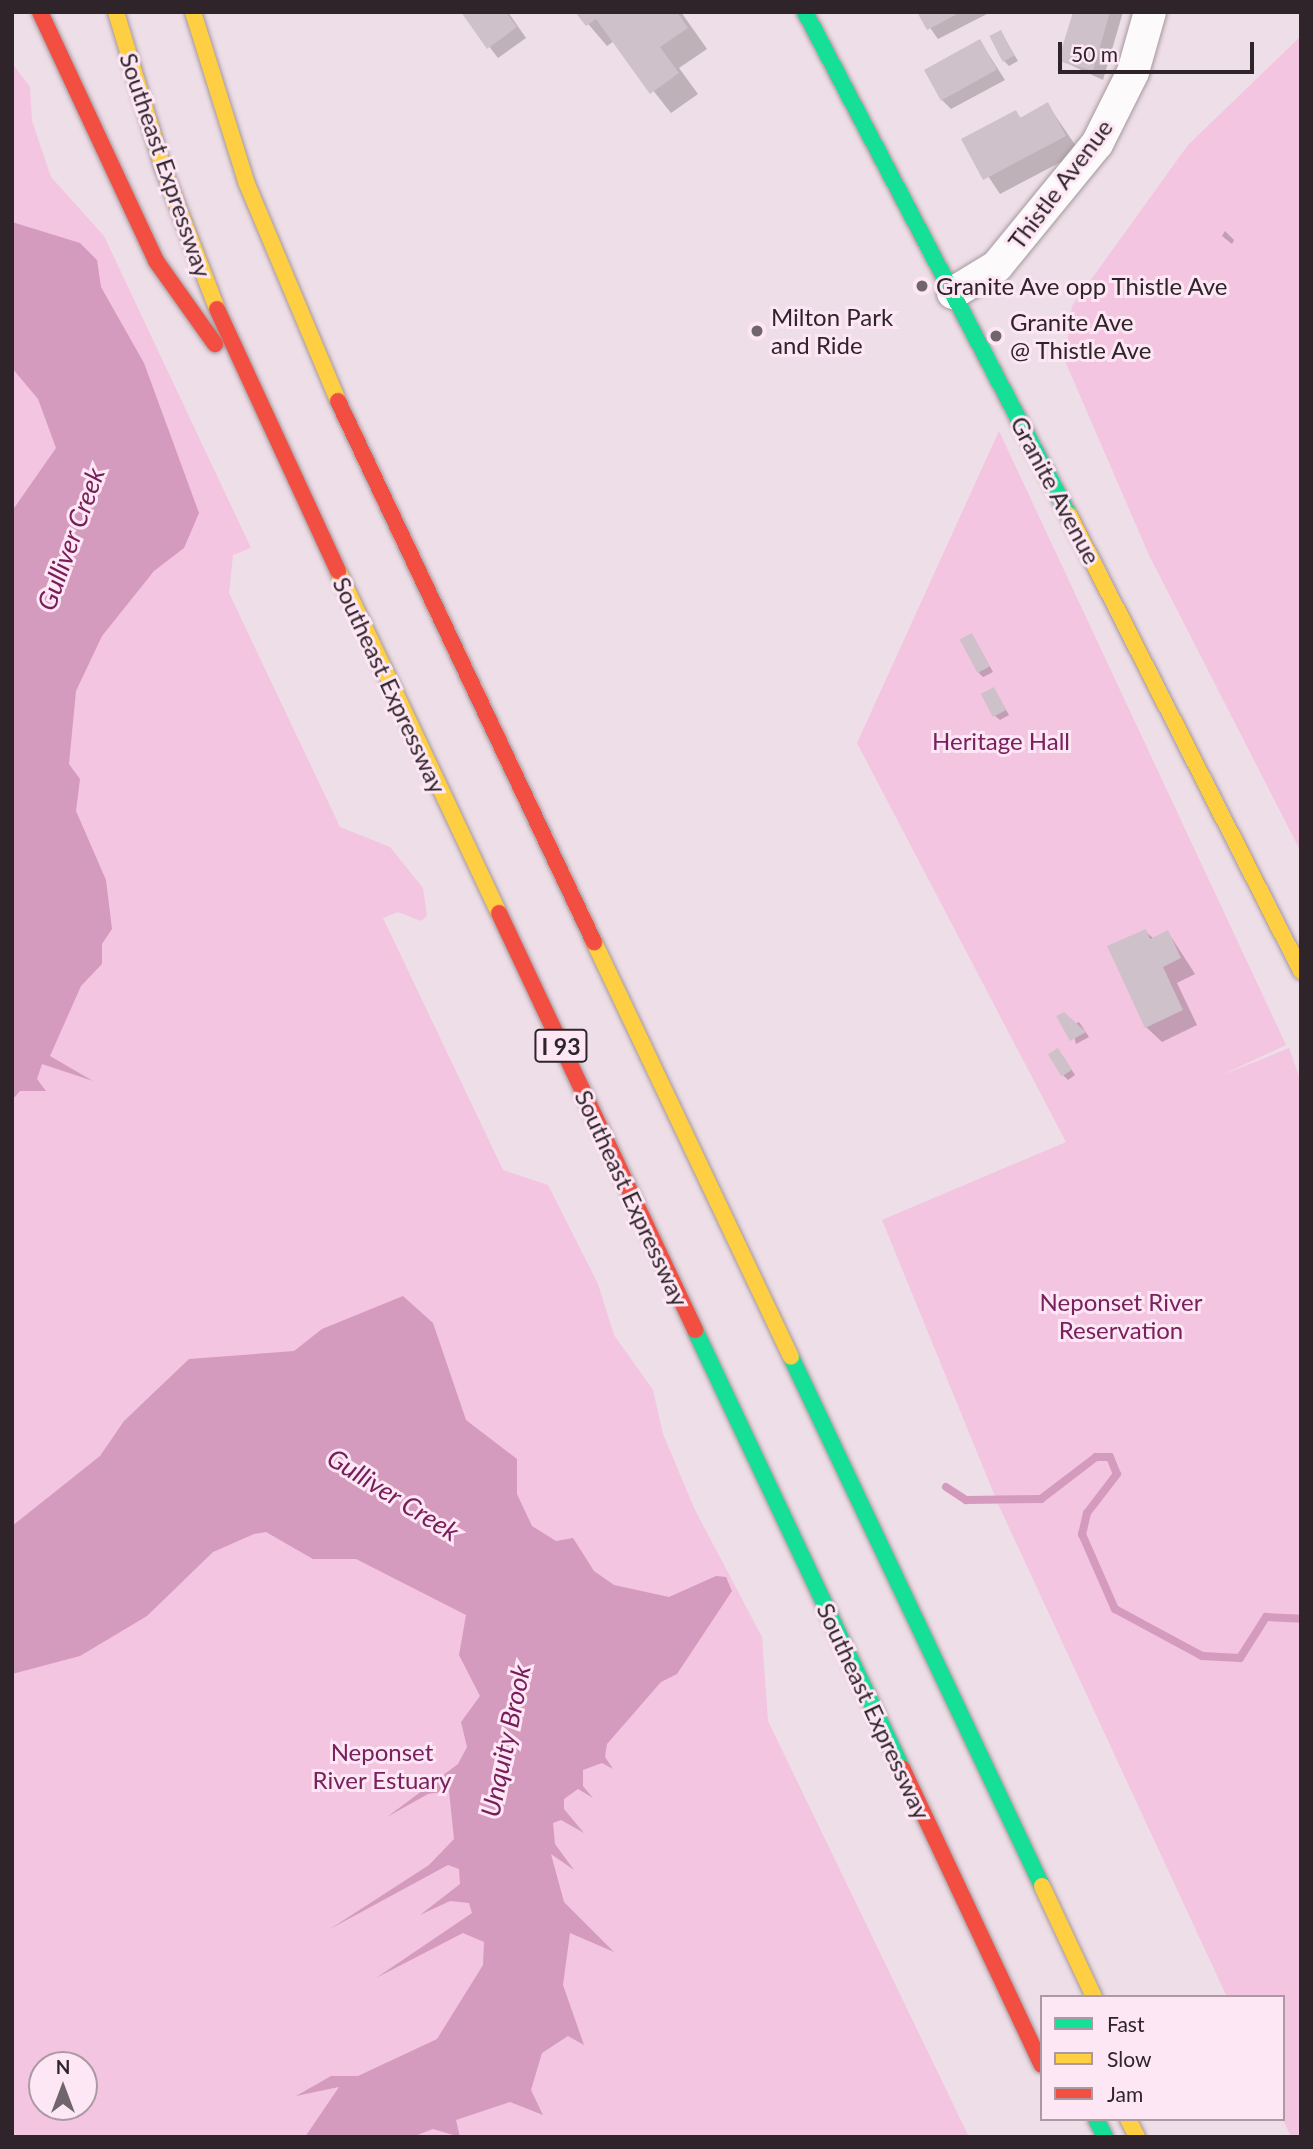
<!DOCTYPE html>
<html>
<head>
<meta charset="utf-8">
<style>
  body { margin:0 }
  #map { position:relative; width:1313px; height:2149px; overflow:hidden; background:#eedee7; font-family:Lato,sans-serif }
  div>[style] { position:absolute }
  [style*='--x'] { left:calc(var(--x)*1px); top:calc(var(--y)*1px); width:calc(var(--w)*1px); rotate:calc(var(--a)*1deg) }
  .green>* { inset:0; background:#f3c5e0 }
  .water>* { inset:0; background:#d49bbe }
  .shadow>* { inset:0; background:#0003 }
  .stream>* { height:8px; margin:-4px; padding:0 4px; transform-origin:4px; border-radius:4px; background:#d49bbe }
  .building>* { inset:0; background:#cec1c9; transform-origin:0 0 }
  .roads { filter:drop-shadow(0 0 2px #a4989e) drop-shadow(0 0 2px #a4989e) }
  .street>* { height:32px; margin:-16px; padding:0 16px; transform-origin:16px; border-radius:16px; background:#fcfafb }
  .fast>* { height:16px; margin:-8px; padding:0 8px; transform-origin:8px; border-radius:8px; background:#16e098 }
  .slow>* { height:16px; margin:-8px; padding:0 8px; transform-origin:8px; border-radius:8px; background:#ffcf43 }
  .jam>* { height:16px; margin:-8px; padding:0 8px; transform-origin:8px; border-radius:8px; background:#f24e42 }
  .dots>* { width:19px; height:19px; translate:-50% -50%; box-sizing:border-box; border:4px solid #fee7f4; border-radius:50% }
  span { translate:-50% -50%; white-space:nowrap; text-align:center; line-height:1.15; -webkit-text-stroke:6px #fee7f4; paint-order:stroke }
  .shield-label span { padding:2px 5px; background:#fee7f4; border:2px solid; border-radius:5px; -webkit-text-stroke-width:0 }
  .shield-label { font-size:23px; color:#2e242a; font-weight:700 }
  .street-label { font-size:24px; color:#2e242a }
  .poi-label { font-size:24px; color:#2e242a }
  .left { translate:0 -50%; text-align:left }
  .park-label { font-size:24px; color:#79205e }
  .water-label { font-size:26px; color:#761d5b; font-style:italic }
  .frame { position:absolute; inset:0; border:14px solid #2e242a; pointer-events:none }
  .legend { position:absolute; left:1040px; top:1995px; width:245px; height:126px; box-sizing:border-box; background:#fee7f4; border:2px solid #ab99a3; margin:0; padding:9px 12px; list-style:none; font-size:21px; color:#2e242a }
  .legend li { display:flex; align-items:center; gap:14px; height:35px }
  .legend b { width:35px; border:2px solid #ab99a3 }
  .north { position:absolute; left:28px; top:2051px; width:70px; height:70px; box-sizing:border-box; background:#fee7f4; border:2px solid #ab99a3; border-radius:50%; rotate:0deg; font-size:19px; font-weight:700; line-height:28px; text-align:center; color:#2e242a }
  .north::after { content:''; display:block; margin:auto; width:24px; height:32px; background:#71656c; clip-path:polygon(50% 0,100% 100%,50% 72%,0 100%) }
  .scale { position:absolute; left:1058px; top:42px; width:196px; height:32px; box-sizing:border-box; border:4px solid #2e242a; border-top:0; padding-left:9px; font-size:21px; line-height:24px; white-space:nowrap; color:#2e242a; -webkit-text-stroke:5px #fee7f4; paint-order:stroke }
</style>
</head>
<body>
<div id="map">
  <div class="green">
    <div style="clip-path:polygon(1301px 36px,1301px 852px,1149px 555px,1065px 361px,1072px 306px,1188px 145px)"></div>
    <div style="clip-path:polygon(evenodd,12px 63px,30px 87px,32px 121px,51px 177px,104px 236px,251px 548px,233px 555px,229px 593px,340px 827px,390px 847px,423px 888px,427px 916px,421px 921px,398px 912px,383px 918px,503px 1170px,548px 1185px,598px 1284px,614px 1335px,653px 1390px,663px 1434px,695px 1510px,762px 1637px,768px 1721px,969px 2137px,12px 2137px,12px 63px,42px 2065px,84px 2065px,84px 2107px,42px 2107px,42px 2065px)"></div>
    <div style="clip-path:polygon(999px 431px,1286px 1045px,1220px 1076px,1289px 1048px,1301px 1082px,1301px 2137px,1291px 2137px,1283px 2119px,1283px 1997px,1227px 1997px,999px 1506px,882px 1220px,1066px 1142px,857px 743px)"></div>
  </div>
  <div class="water">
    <div style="clip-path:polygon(12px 222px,80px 243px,97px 260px,101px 287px,144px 363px,199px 513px,184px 548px,154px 571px,102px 636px,76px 691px,69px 764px,80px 779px,76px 811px,106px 880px,112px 929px,102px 944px,102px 964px,81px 986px,50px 1056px,93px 1081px,42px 1064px,37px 1079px,46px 1091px,20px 1091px,12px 1100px,12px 511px,56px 448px,38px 399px,12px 368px)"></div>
    <div style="clip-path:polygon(403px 1296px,433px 1323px,466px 1420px,517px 1459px,517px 1494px,532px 1526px,556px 1541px,573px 1538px,594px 1571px,614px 1585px,669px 1597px,716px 1576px,726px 1577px,732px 1591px,677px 1674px,661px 1682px,607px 1744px,605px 1757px,613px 1769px,602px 1763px,583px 1770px,583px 1786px,593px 1798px,578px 1789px,564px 1799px,564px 1809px,584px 1833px,561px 1820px,553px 1823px,555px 1844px,574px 1870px,551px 1854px,564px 1902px,614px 1952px,570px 1933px,563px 1985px,584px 2045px,568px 2036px,542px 2053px,531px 2090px,543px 2115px,510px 2102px,456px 2120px,460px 2137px,433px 2129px,412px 2137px,305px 2137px,339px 2087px,296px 2096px,331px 2076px,358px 2076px,437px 2039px,483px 1965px,484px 1942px,463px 1933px,376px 1978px,472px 1913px,469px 1903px,450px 1901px,420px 1915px,460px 1884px,459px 1869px,448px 1865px,330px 1929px,429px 1865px,454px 1839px,449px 1791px,428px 1794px,387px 1817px,458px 1764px,467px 1747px,461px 1722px,480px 1696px,459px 1655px,466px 1615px,356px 1559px,313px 1559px,266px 1532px,254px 1534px,213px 1552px,147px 1616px,80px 1656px,12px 1674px,12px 1526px,100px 1456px,124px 1421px,189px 1359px,294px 1351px,322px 1329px)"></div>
  </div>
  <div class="shadow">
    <div style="clip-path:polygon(463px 12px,508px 12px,526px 38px,498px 58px)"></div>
    <div style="clip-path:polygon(578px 12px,681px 12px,707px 49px,679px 68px,698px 94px,671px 113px,614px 41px,607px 46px)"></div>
    <div style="clip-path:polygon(919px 12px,986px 12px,987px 14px,938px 39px)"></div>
    <div style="clip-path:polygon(1074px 12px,1123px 12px,1103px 80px,1060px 60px)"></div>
    <div style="clip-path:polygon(1001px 32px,1018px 61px,1009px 66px,1004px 61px)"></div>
    <div style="clip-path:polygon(980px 41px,1005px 80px,951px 109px,941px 99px)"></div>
    <div style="clip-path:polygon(1048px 105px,1080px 152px,1000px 194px,964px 140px,1015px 112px,1022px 119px)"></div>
    <div style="clip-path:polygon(1225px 231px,1234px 240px,1232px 244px,1222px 236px)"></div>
    <div style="clip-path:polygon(972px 635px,993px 672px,983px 677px,979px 673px)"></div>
    <div style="clip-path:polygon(994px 689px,1009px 715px,1000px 720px,995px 716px)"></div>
    <div style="clip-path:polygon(1145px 931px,1154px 939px,1168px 932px,1195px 974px,1177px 983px,1197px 1025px,1162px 1042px,1146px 1027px)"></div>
    <div style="clip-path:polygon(1079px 1022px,1089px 1037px,1076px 1044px,1072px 1026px)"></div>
    <div style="clip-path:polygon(1062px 1055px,1075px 1075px,1068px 1080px,1064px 1076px)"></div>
  </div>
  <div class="stream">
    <div style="--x:946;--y:1487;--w:24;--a:33"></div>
    <div style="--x:966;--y:1500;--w:75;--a:-0.8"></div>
    <div style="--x:1041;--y:1499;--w:69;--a:-37.4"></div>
    <div style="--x:1096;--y:1457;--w:14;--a:0"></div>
    <div style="--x:1110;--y:1457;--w:18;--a:68"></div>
    <div style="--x:1117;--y:1474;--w:49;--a:127.6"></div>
    <div style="--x:1087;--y:1513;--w:22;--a:103"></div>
    <div style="--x:1082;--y:1534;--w:82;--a:66.3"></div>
    <div style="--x:1115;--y:1609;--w:99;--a:28.4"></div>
    <div style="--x:1202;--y:1656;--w:38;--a:3"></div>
    <div style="--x:1240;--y:1658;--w:49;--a:-57.6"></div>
    <div style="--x:1266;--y:1617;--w:35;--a:3"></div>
  </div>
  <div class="building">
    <div style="clip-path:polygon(461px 12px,506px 12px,517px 27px,487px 49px)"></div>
    <div style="clip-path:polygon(575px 12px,677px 12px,688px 28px,660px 47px,679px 73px,650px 94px,596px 19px,586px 26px)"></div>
    <div style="clip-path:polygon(917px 12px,961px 12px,927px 30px)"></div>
    <div style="clip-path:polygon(1073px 12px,1110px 12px,1093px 71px,1058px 61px)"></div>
    <div style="left:1001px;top:30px;width:29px;height:13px;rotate:63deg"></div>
    <div style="left:980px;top:39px;width:35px;height:64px;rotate:61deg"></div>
    <div style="clip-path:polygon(1048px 102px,1066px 136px,983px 180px,961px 139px,1016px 110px,1020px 118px)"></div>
    <div style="left:972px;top:633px;width:38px;height:14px;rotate:62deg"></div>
    <div style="left:994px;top:687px;width:26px;height:15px;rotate:62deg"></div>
    <div style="clip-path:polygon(1146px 929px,1150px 939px,1168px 930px,1181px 958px,1163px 967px,1183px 1010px,1145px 1028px,1107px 946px)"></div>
    <div style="clip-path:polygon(1064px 1012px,1086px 1032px,1070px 1041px,1056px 1016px)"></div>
    <div style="left:1058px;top:1048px;width:26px;height:12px;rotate:58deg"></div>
  </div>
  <div class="roads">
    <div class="street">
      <div style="--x:953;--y:293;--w:52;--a:-31.5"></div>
      <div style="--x:997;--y:266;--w:158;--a:-50.7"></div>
      <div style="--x:1097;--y:144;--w:80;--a:-63.4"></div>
      <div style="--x:1133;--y:72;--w:62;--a:-74.2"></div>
    </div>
    <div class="fast">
      <div style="--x:805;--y:12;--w:568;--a:62.31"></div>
      <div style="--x:695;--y:1330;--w:484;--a:64.7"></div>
      <div style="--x:791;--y:1357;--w:586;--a:64.62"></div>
      <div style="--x:1096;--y:2119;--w:20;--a:63"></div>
    </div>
    <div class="slow">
      <div style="--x:116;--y:12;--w:163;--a:73.2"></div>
      <div style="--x:163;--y:168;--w:151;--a:69"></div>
      <div style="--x:193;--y:12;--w:180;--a:72.6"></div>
      <div style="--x:247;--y:184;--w:235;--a:67.2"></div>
      <div style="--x:1069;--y:515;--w:512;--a:63.03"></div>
      <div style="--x:338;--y:571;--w:378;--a:64.8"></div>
      <div style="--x:594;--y:942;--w:459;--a:64.6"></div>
      <div style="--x:1042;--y:1886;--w:123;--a:64.9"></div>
      <div style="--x:1128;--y:2119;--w:20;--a:63"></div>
    </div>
    <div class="jam">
      <div style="--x:40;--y:12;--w:275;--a:65"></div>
      <div style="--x:156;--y:261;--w:102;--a:54.6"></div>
      <div style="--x:217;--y:309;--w:289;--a:65.2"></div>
      <div style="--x:338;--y:401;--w:599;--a:64.68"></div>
      <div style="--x:499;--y:913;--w:461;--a:64.8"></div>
      <div style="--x:902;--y:1768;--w:328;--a:64.8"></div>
    </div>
  </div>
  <div class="dots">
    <div style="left:922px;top:286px;background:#71656c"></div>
    <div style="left:757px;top:331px;background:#71656c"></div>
    <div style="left:996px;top:336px;background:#71656c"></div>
  </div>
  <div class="shield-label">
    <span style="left:561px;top:1046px">I 93</span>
  </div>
  <div class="street-label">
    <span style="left:166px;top:165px;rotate:71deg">Southeast Expressway</span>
    <span style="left:1060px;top:184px;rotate:-53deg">Thistle Avenue</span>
    <span style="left:1056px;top:490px;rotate:62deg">Granite Avenue</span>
    <span style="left:390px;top:685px;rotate:65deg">Southeast Expressway</span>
    <span style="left:632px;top:1198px;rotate:65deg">Southeast Expressway</span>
    <span style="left:874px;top:1711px;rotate:65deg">Southeast Expressway</span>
  </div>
  <div class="poi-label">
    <span class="left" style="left:936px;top:286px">Granite Ave opp Thistle Ave</span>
    <span class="left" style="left:771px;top:331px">Milton Park<br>and Ride</span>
    <span class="left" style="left:1010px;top:336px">Granite Ave<br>@ Thistle Ave</span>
  </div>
  <div class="park-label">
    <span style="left:1001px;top:741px">Heritage Hall</span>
    <span style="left:1121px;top:1316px">Neponset River<br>Reservation</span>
    <span style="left:382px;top:1766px">Neponset<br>River Estuary</span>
  </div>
  <div class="water-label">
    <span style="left:71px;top:539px;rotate:-70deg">Gulliver Creek</span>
    <span style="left:393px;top:1495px;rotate:32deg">Gulliver Creek</span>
    <span style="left:506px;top:1741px;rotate:-78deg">Unquity Brook</span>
  </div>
  <div class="frame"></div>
  <ul class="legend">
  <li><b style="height:9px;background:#16e098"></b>Fast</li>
  <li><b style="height:9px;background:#ffcf43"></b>Slow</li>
  <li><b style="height:9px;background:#f24e42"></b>Jam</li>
  </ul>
  <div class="north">N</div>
  <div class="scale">50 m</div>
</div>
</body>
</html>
